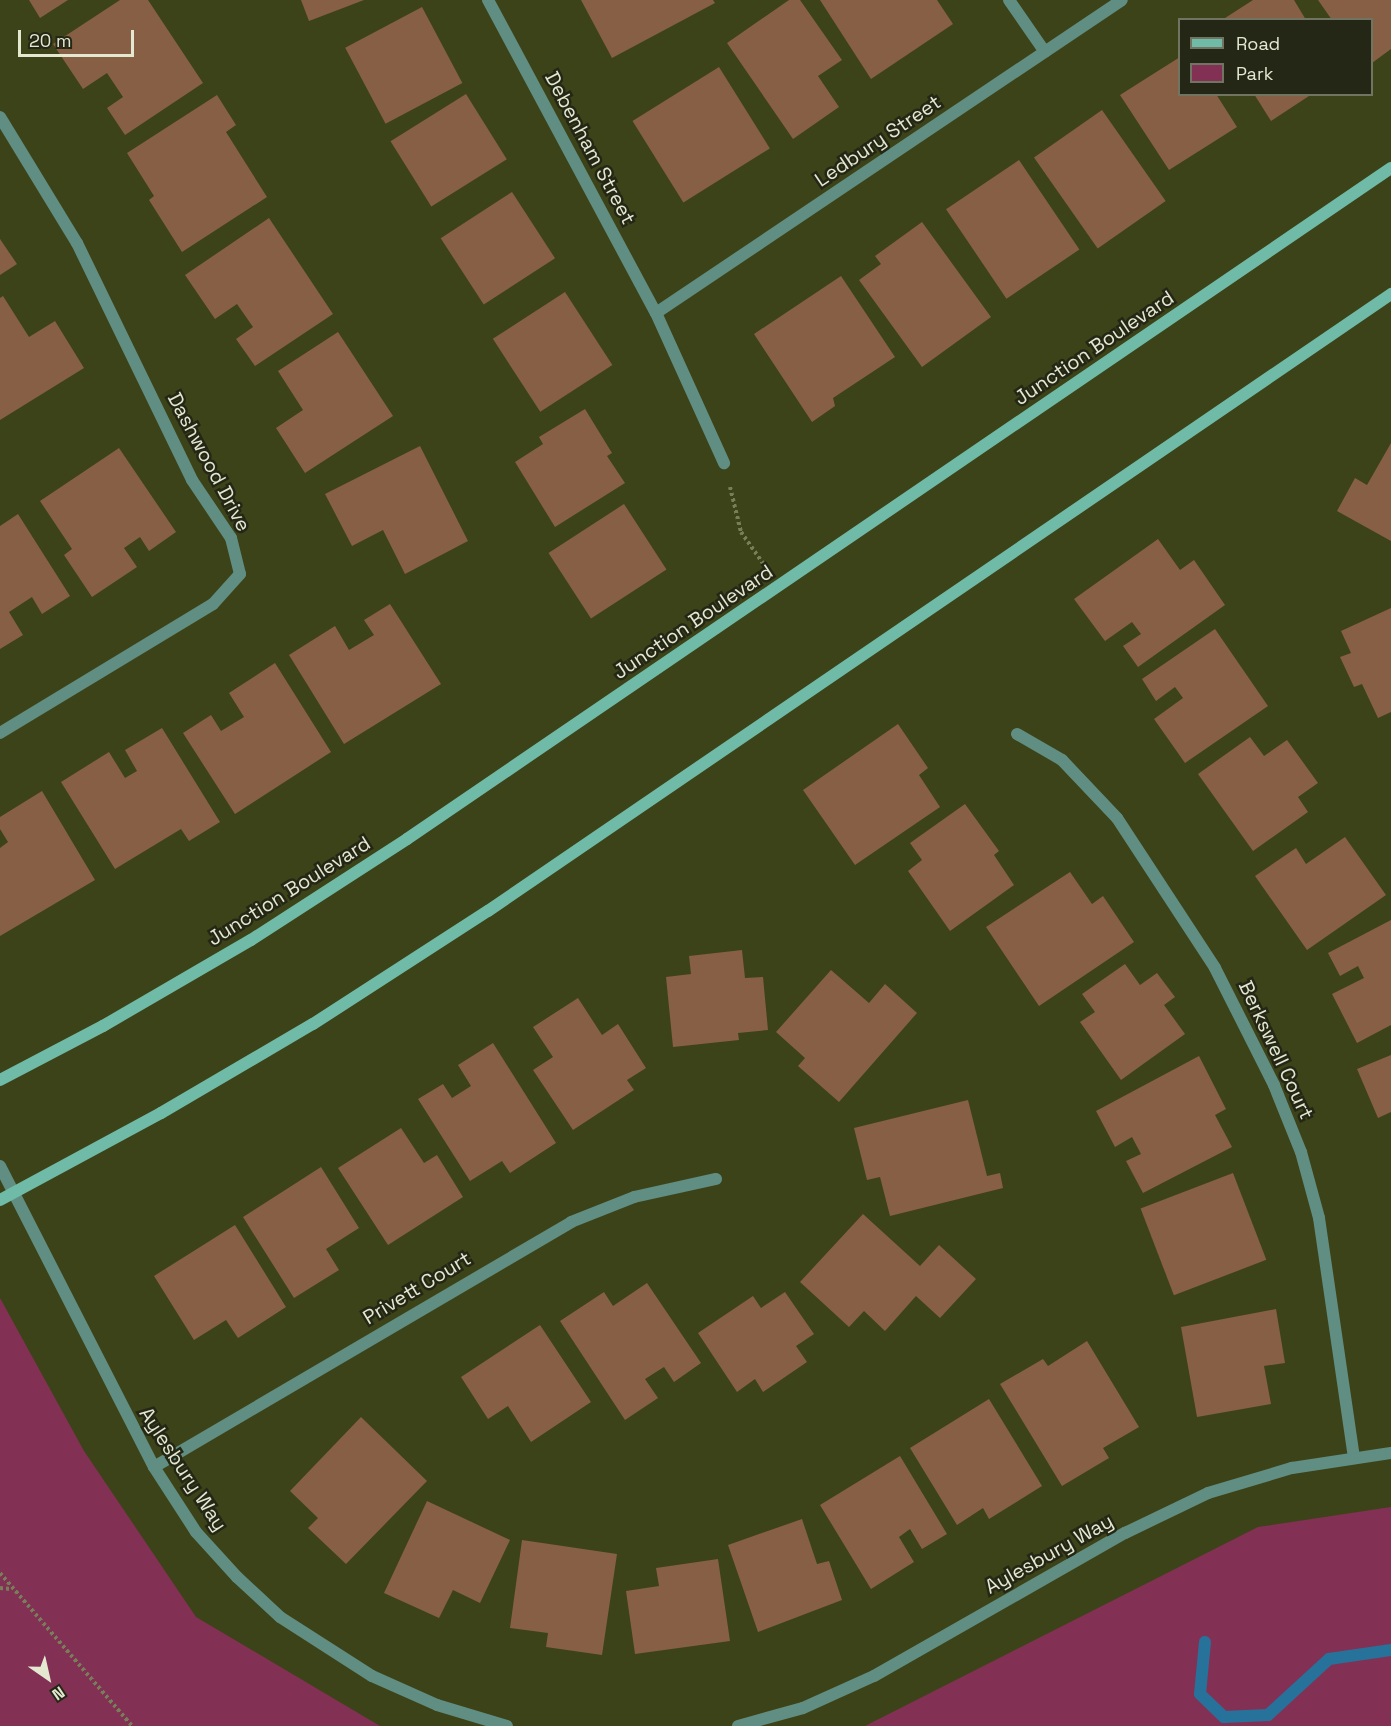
<!DOCTYPE html>
<html>
<head>
<meta charset="utf-8">
<style>
  body { margin:0 }
  #map { position:relative; width:1391px; height:1726px; overflow:hidden; background:#3d4318; font-family:"Space Grotesk",sans-serif }
  div>[style] { position:absolute }
  [style*='--x'] { left:calc(var(--x)*1px); top:calc(var(--y)*1px); width:calc(var(--w)*1px); rotate:calc(var(--a)*1deg) }
  .green>* { inset:0; background:#823154 }
  .stream>* { height:12px; margin:-6px; padding:0 6px; transform-origin:6px; border-radius:6px; background:#27729a }
  .building>* { inset:0; background:#865f44; transform-origin:0 0 }
  .path>* { height:4px; margin-top:-2px; transform-origin:0; background:repeating-linear-gradient(90deg,#797e5a 0 3px,transparent 0 6px) }
  .minor>* { height:12px; margin:-6px; padding:0 6px; transform-origin:6px; border-radius:6px; background:#608e82 }
  .secondary>* { height:12px; margin:-6px; padding:0 6px; transform-origin:6px; border-radius:6px; background:#6fbba8 }
  span { translate:-50% -50%; white-space:nowrap; text-align:center; line-height:1.15; -webkit-text-stroke:5px #242715; paint-order:stroke }
  .street-label { font-size:20px; color:#e4e8d1 }
  .legend { position:absolute; left:1178px; top:18px; width:195px; height:78px; box-sizing:border-box; background:#242715; border:2px solid #717460; margin:0; padding:8px 10px; list-style:none; font-size:18px; color:#e4e8d1 }
  .legend li { display:flex; align-items:center; gap:12px; height:30px }
  .legend b { width:30px; border:2px solid #717460 }
  .north { position:absolute; left:18px; top:1648px; width:60px; height:60px; -webkit-text-stroke:4px #242715; paint-order:stroke; rotate:146deg; font-size:16px; font-weight:700; line-height:24px; text-align:center; color:#e4e8d1 }
  .north::after { content:''; display:block; margin:auto; width:21px; height:27px; background:#e4e8d1; clip-path:polygon(50% 0,100% 100%,50% 72%,0 100%) }
  .scale { position:absolute; left:18px; top:30px; width:116px; height:27px; box-sizing:border-box; border:3px solid #e4e8d1; border-top:0; padding-left:8px; font-size:18px; line-height:21px; white-space:nowrap; color:#e4e8d1; -webkit-text-stroke:4px #242715; paint-order:stroke }
</style>
</head>
<body>
<div id="map">
  <div class="green">
    <div style="clip-path:polygon(0 1298px,84px 1451px,196px 1617px,380px 1726px,0 1726px)"></div>
    <div style="clip-path:polygon(1391px 1507px,1391px 1726px,865px 1726px,1258px 1527px)"></div>
  </div>
  <div class="stream">
    <div style="--x:1205;--y:1642;--w:52;--a:95.5"></div>
    <div style="--x:1200;--y:1694;--w:33;--a:44"></div>
    <div style="--x:1224;--y:1717;--w:44;--a:-2.6"></div>
    <div style="--x:1268;--y:1715;--w:83;--a:-42.6"></div>
    <div style="--x:1329;--y:1659;--w:63;--a:-8.3"></div>
  </div>
  <div class="building">
    <div style="clip-path:polygon(29px 0,68px 0,40px 18px)"></div>
    <div style="clip-path:polygon(120px 0,148px 0,203px 83px,125px 135px,107px 108px,123px 97px,107px 73px,83px 89px,53px 44px)"></div>
    <div style="clip-path:polygon(301px 0,364px 0,309px 21px)"></div>
    <div style="clip-path:polygon(581px 0,713px 0,715px 3px,612px 58px)"></div>
    <div style="clip-path:polygon(789px 0,800px 0,842px 60px,818px 76px,839px 107px,793px 139px,727px 43px)"></div>
    <div style="clip-path:polygon(820px 0,937px 0,953px 24px,871px 79px)"></div>
    <div style="clip-path:polygon(1253px 0,1294px 0,1306px 20px,1222px 20px)"></div>
    <div style="clip-path:polygon(1318px 0,1391px 0,1391px 49px,1372px 63px,1372px 20px,1332px 20px)"></div>
    <div style="left:422px;top:7px;width:86px;height:87px;rotate:62deg"></div>
    <div style="clip-path:polygon(1180px 57px,1180px 94px,1216px 94px,1237px 127px,1169px 170px,1120px 95px)"></div>
    <div style="left:719px;top:67px;width:96px;height:102px;rotate:58deg"></div>
    <div style="left:466px;top:94px;width:77px;height:89px;rotate:58deg"></div>
    <div style="clip-path:polygon(1254px 94px,1312px 94px,1271px 121px)"></div>
    <div style="clip-path:polygon(217px 95px,236px 125px,226px 132px,267px 197px,182px 252px,149px 200px,154px 196px,127px 153px)"></div>
    <div style="left:1102px;top:110px;width:111px;height:83px;rotate:55deg"></div>
    <div style="left:1019px;top:160px;width:108px;height:88px;rotate:56deg"></div>
    <div style="left:512px;top:192px;width:79px;height:85px;rotate:57deg"></div>
    <div style="clip-path:polygon(269px 218px,333px 314px,255px 366px,236px 339px,253px 327px,237px 304px,215px 319px,185px 275px)"></div>
    <div style="clip-path:polygon(922px 222px,991px 317px,922px 367px,859px 280px,881px 264px,875px 256px)"></div>
    <div style="clip-path:polygon(0 239px,17px 264px,0 275px)"></div>
    <div style="clip-path:polygon(841px 276px,895px 357px,833px 398px,835px 406px,812px 422px,754px 334px)"></div>
    <div style="left:565px;top:292px;width:87px;height:86px;rotate:57deg"></div>
    <div style="clip-path:polygon(3px 296px,29px 337px,55px 321px,84px 368px,0 420px,0 298px)"></div>
    <div style="clip-path:polygon(338px 332px,393px 416px,305px 473px,276px 428px,303px 410px,278px 371px)"></div>
    <div style="clip-path:polygon(585px 409px,612px 453px,607px 456px,625px 483px,555px 527px,515px 462px,543px 444px,539px 437px)"></div>
    <div style="clip-path:polygon(1391px 443px,1391px 541px,1337px 511px,1355px 478px,1367px 485px)"></div>
    <div style="clip-path:polygon(420px 446px,468px 541px,405px 574px,383px 530px,352px 546px,325px 494px)"></div>
    <div style="clip-path:polygon(119px 448px,176px 532px,149px 551px,140px 537px,124px 548px,137px 567px,92px 597px,64px 555px,72px 549px,40px 501px)"></div>
    <div style="left:624px;top:504px;width:78px;height:90px;rotate:57deg"></div>
    <div style="clip-path:polygon(18px 514px,70px 596px,42px 614px,32px 597px,9px 612px,23px 635px,0 649px,0 526px)"></div>
    <div style="clip-path:polygon(1158px 539px,1180px 570px,1194px 560px,1225px 605px,1138px 667px,1123px 646px,1141px 634px,1132px 622px,1105px 641px,1074px 599px)"></div>
    <div style="clip-path:polygon(390px 604px,441px 684px,344px 744px,289px 655px,335px 626px,349px 650px,374px 635px,364px 620px)"></div>
    <div style="clip-path:polygon(1391px 608px,1391px 712px,1378px 718px,1362px 684px,1354px 687px,1340px 657px,1351px 653px,1341px 631px)"></div>
    <div style="clip-path:polygon(1215px 629px,1268px 706px,1185px 763px,1154px 719px,1183px 698px,1175px 687px,1156px 701px,1142px 679px)"></div>
    <div style="clip-path:polygon(275px 663px,331px 752px,235px 814px,183px 733px,211px 715px,221px 731px,244px 717px,229px 693px)"></div>
    <div style="clip-path:polygon(898px 724px,928px 768px,919px 775px,940px 807px,855px 865px,803px 790px)"></div>
    <div style="clip-path:polygon(162px 728px,220px 822px,189px 841px,181px 829px,115px 869px,61px 782px,109px 752px,125px 778px,137px 771px,125px 750px)"></div>
    <div style="clip-path:polygon(1250px 737px,1264px 756px,1287px 740px,1318px 783px,1298px 797px,1308px 812px,1253px 851px,1198px 774px)"></div>
    <div style="clip-path:polygon(42px 791px,95px 880px,0 936px,0 848px,8px 842px,0 829px,0 817px)"></div>
    <div style="clip-path:polygon(965px 804px,999px 851px,994px 855px,1014px 885px,950px 931px,908px 871px,922px 860px,910px 843px)"></div>
    <div style="clip-path:polygon(1345px 837px,1386px 895px,1307px 950px,1255px 876px,1296px 848px,1306px 864px)"></div>
    <div style="clip-path:polygon(1070px 872px,1092px 904px,1103px 896px,1134px 942px,1039px 1006px,986px 927px)"></div>
    <div style="clip-path:polygon(1391px 920px,1391px 1025px,1357px 1043px,1332px 994px,1364px 978px,1358px 966px,1340px 976px,1328px 953px)"></div>
    <div style="clip-path:polygon(742px 950px,745px 978px,763px 977px,768px 1030px,738px 1033px,739px 1040px,673px 1047px,666px 977px,691px 974px,689px 956px)"></div>
    <div style="clip-path:polygon(1125px 964px,1140px 985px,1157px 973px,1175px 997px,1164px 1005px,1185px 1034px,1121px 1080px,1080px 1022px,1095px 1012px,1082px 994px)"></div>
    <div style="clip-path:polygon(831px 970px,869px 1003px,885px 984px,917px 1013px,839px 1102px,798px 1066px,805px 1058px,776px 1032px)"></div>
    <div style="clip-path:polygon(578px 998px,602px 1035px,618px 1024px,646px 1068px,627px 1080px,634px 1090px,573px 1130px,533px 1070px,553px 1057px,533px 1027px)"></div>
    <div style="clip-path:polygon(493px 1043px,556px 1143px,510px 1173px,502px 1161px,470px 1181px,418px 1099px,443px 1084px,452px 1098px,471px 1086px,458px 1065px)"></div>
    <div style="clip-path:polygon(1391px 1055px,1391px 1112px,1378px 1118px,1357px 1069px)"></div>
    <div style="clip-path:polygon(1199px 1056px,1226px 1109px,1215px 1115px,1232px 1147px,1143px 1193px,1126px 1161px,1141px 1154px,1132px 1137px,1115px 1147px,1096px 1111px)"></div>
    <div style="clip-path:polygon(968px 1100px,987px 1176px,1000px 1173px,1003px 1188px,890px 1216px,880px 1177px,867px 1180px,854px 1128px)"></div>
    <div style="clip-path:polygon(401px 1128px,424px 1163px,437px 1155px,463px 1197px,388px 1245px,338px 1168px)"></div>
    <div style="clip-path:polygon(321px 1167px,359px 1228px,326px 1249px,339px 1270px,294px 1298px,243px 1217px)"></div>
    <div style="left:1233px;top:1173px;width:93px;height:99px;rotate:69deg"></div>
    <div style="clip-path:polygon(863px 1214px,920px 1266px,939px 1245px,976px 1279px,940px 1318px,916px 1296px,885px 1331px,864px 1311px,849px 1327px,800px 1282px)"></div>
    <div style="clip-path:polygon(235px 1225px,286px 1307px,238px 1338px,226px 1320px,194px 1340px,154px 1276px)"></div>
    <div style="clip-path:polygon(647px 1283px,701px 1363px,674px 1382px,664px 1367px,645px 1379px,658px 1398px,625px 1420px,560px 1321px,604px 1292px,613px 1306px)"></div>
    <div style="clip-path:polygon(785px 1292px,814px 1334px,796px 1346px,807px 1362px,763px 1392px,755px 1379px,737px 1392px,698px 1333px,753px 1296px,761px 1308px)"></div>
    <div style="clip-path:polygon(1276px 1309px,1285px 1363px,1264px 1366px,1271px 1404px,1197px 1417px,1181px 1327px)"></div>
    <div style="clip-path:polygon(540px 1325px,591px 1402px,531px 1442px,508px 1406px,488px 1419px,461px 1377px)"></div>
    <div style="clip-path:polygon(1087px 1341px,1139px 1427px,1103px 1448px,1109px 1458px,1062px 1486px,1000px 1384px,1043px 1359px,1048px 1366px)"></div>
    <div style="clip-path:polygon(989px 1399px,1042px 1486px,989px 1519px,983px 1508px,957px 1525px,910px 1448px)"></div>
    <div style="clip-path:polygon(361px 1417px,427px 1481px,346px 1564px,308px 1528px,318px 1518px,290px 1491px)"></div>
    <div style="clip-path:polygon(900px 1456px,947px 1534px,922px 1549px,910px 1529px,899px 1537px,914px 1562px,871px 1589px,820px 1505px)"></div>
    <div style="clip-path:polygon(427px 1501px,510px 1540px,480px 1603px,453px 1590px,439px 1618px,384px 1593px)"></div>
    <div style="clip-path:polygon(802px 1519px,817px 1564px,829px 1561px,842px 1600px,758px 1632px,728px 1545px)"></div>
    <div style="clip-path:polygon(522px 1540px,617px 1554px,602px 1655px,546px 1647px,548px 1633px,510px 1628px)"></div>
    <div style="clip-path:polygon(718px 1559px,730px 1641px,635px 1654px,626px 1591px,659px 1586px,656px 1568px)"></div>
  </div>
  <div class="path">
    <div style="--x:730;--y:487;--w:46;--a:76.3"></div>
    <div style="--x:741;--y:532;--w:39;--a:55"></div>
    <div style="--x:0;--y:1573;--w:202;--a:49.2"></div>
    <div style="--x:0;--y:1588;--w:11;--a:5"></div>
  </div>
  <div class="minor">
    <div style="--x:488;--y:0;--w:355;--a:61.8"></div>
    <div style="--x:656;--y:313;--w:165;--a:65.6"></div>
    <div style="--x:1009;--y:0;--w:63;--a:55.3"></div>
    <div style="--x:0;--y:117;--w:148;--a:58.6"></div>
    <div style="--x:77;--y:243;--w:263;--a:64.1"></div>
    <div style="--x:192;--y:480;--w:70;--a:56.1"></div>
    <div style="--x:231;--y:538;--w:37;--a:76"></div>
    <div style="--x:240;--y:574;--w:40;--a:132"></div>
    <div style="--x:213;--y:604;--w:249;--a:148.8"></div>
    <div style="--x:656;--y:313;--w:561;--a:-33.89"></div>
    <div style="--x:1017;--y:734;--w:52;--a:30"></div>
    <div style="--x:1062;--y:760;--w:80;--a:46.5"></div>
    <div style="--x:1117;--y:818;--w:179;--a:56.8"></div>
    <div style="--x:1215;--y:968;--w:131;--a:63.2"></div>
    <div style="--x:1274;--y:1085;--w:72;--a:68.1"></div>
    <div style="--x:1301;--y:1152;--w:68;--a:74.7"></div>
    <div style="--x:1319;--y:1218;--w:242;--a:81.7"></div>
    <div style="--x:0;--y:1166;--w:338;--a:62.9"></div>
    <div style="--x:154;--y:1467;--w:77;--a:57.1"></div>
    <div style="--x:196;--y:1532;--w:61;--a:47.7"></div>
    <div style="--x:237;--y:1577;--w:59;--a:42.9"></div>
    <div style="--x:280;--y:1617;--w:109;--a:32.7"></div>
    <div style="--x:372;--y:1676;--w:71;--a:24"></div>
    <div style="--x:437;--y:1705;--w:73;--a:16.7"></div>
    <div style="--x:154;--y:1467;--w:484;--a:-30.4"></div>
    <div style="--x:571;--y:1222;--w:68;--a:-21.6"></div>
    <div style="--x:634;--y:1197;--w:84;--a:-12.4"></div>
    <div style="--x:738;--y:1726;--w:67;--a:-15.5"></div>
    <div style="--x:803;--y:1708;--w:78;--a:-24.3"></div>
    <div style="--x:874;--y:1676;--w:289;--a:-29.7"></div>
    <div style="--x:1125;--y:1533;--w:92;--a:-25.7"></div>
    <div style="--x:1208;--y:1493;--w:88;--a:-16.6"></div>
    <div style="--x:1292;--y:1468;--w:100;--a:-8.6"></div>
  </div>
  <div class="secondary">
    <div style="--x:0;--y:1080;--w:116;--a:-27.7"></div>
    <div style="--x:103;--y:1026;--w:171;--a:-30.2"></div>
    <div style="--x:251;--y:940;--w:186;--a:-32.9"></div>
    <div style="--x:407;--y:839;--w:1191;--a:-34.29"></div>
    <div style="--x:0;--y:1200;--w:183;--a:-28.4"></div>
    <div style="--x:161;--y:1113;--w:176;--a:-30.4"></div>
    <div style="--x:313;--y:1024;--w:208;--a:-32.9"></div>
    <div style="--x:488;--y:911;--w:1094;--a:-34.34"></div>
  </div>
  <div class="street-label">
    <span style="left:878px;top:141px;rotate:-34deg">Ledbury Street</span>
    <span style="left:590px;top:148px;rotate:62deg">Debenham Street</span>
    <span style="left:1094px;top:348px;rotate:-34deg">Junction Boulevard</span>
    <span style="left:209px;top:462px;rotate:62deg">Dashwood Drive</span>
    <span style="left:693px;top:622px;rotate:-34deg">Junction Boulevard</span>
    <span style="left:289px;top:891px;rotate:-32deg">Junction Boulevard</span>
    <span style="left:1276px;top:1050px;rotate:65deg">Berkswell Court</span>
    <span style="left:417px;top:1288px;rotate:-31deg">Privett Court</span>
    <span style="left:183px;top:1469px;rotate:57deg">Aylesbury Way</span>
    <span style="left:1049px;top:1554px;rotate:-29deg">Aylesbury Way</span>
  </div>
  <ul class="legend">
  <li><b style="height:8px;background:#6fbba8"></b>Road</li>
  <li><b style="height:16px;background:#823154"></b>Park</li>
  </ul>
  <div class="north">N</div>
  <div class="scale">20 m</div>
</div>
</body>
</html>
